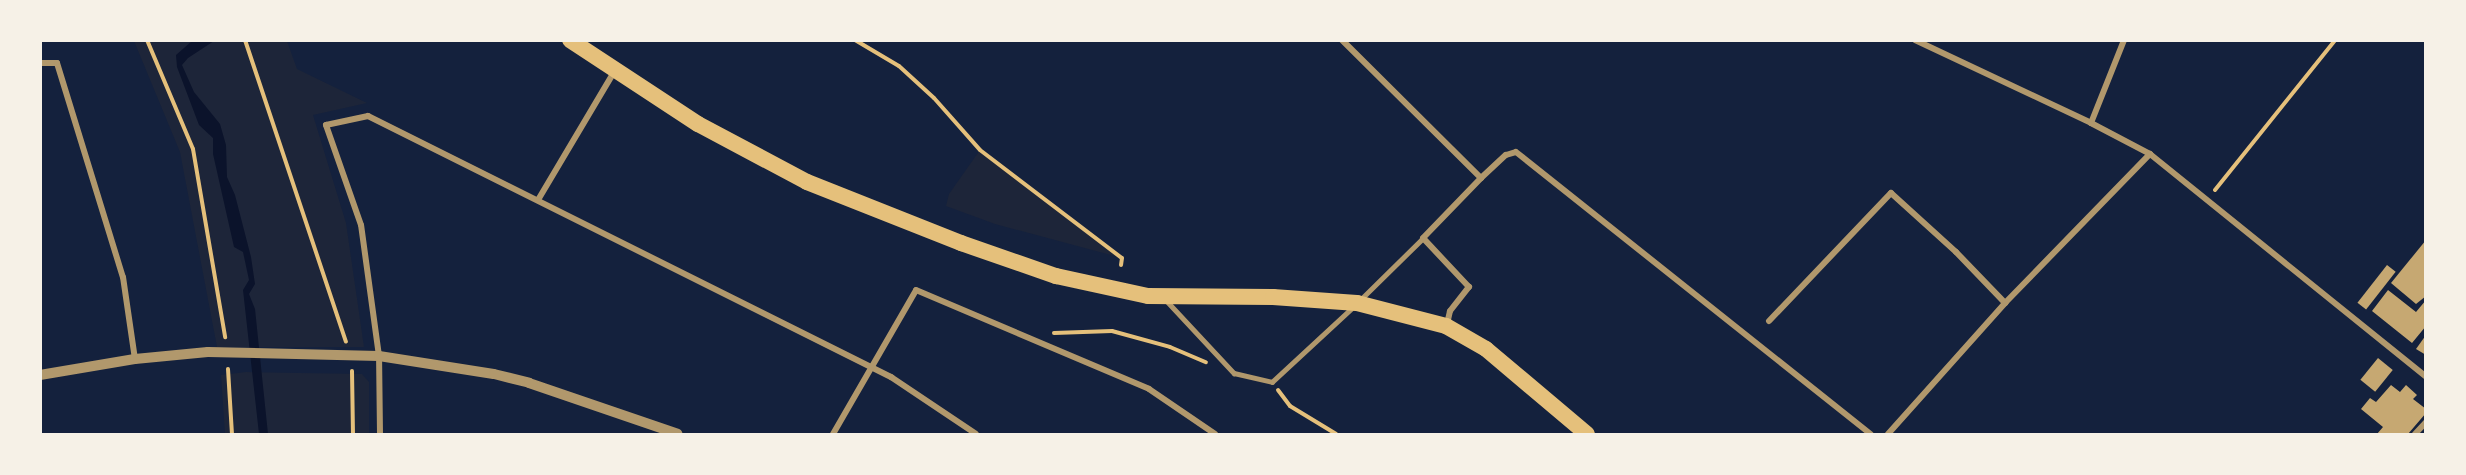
<!DOCTYPE html>
<html>
<head>
<meta charset="utf-8">
<style>
  body { margin:0 }
  #map { position:relative; width:2466px; height:475px; overflow:hidden; background:#14213d; font-family:"Times New Roman",serif }
  div>[style] { position:absolute }
  [style*='--x'] { left:calc(var(--x)*1px); top:calc(var(--y)*1px); width:calc(var(--w)*1px); rotate:calc(var(--a)*1deg) }
  .green>* { inset:0; background:#1d2539 }
  .water>* { inset:0; background:#0b132b }
  .building>* { inset:0; background:#c6a872; transform-origin:0 0 }
  .path>* { height:4px; margin:-2px; padding:0 2px; transform-origin:2px; border-radius:2px; background:#e5c07b }
  .service>* { height:4.5px; margin:-2.25px; padding:0 2.25px; transform-origin:2.25px; border-radius:2.25px; background:#b1986c }
  .minor>* { height:6px; margin:-3px; padding:0 3px; transform-origin:3px; border-radius:3px; background:#b1986c }
  .tertiary>* { height:10px; margin:-5px; padding:0 5px; transform-origin:5px; border-radius:5px; background:#b1986c }
  .trunk>* { height:16px; margin:-8px; padding:0 8px; transform-origin:8px; border-radius:8px; background:#e5c07b }
  span { translate:-50% -50%; white-space:nowrap; text-align:center; line-height:1.15; -webkit-text-stroke:4.5px #f6f1e7; paint-order:stroke }
  .frame { position:absolute; inset:0; border:42px solid #f6f1e7; pointer-events:none }
</style>
</head>
<body>
<div id="map">
  <div class="green">
    <div style="clip-path:polygon(134px 41px,287px 41px,297px 69px,367px 103px,313px 115px,346px 223px,364px 347px,217px 347px,180px 152px)"></div>
    <div style="clip-path:polygon(980px 150px,1122px 258px,995px 224px,946px 206px,949px 194px)"></div>
    <div style="clip-path:polygon(246px 372px,362px 374px,369px 382px,369px 434px,225px 434px,221px 375px)"></div>
  </div>
  <div class="water">
    <div style="clip-path:polygon(192px 41px,214px 41px,188px 58px,182px 65px,194px 92px,220px 124px,226px 145px,227px 177px,235px 195px,251px 257px,255px 284px,249px 294px,255px 309px,268px 434px,259px 434px,243px 290px,249px 280px,243px 252px,234px 247px,213px 154px,213px 138px,199px 125px,177px 67px,176px 55px)"></div>
  </div>
  <div class="building">
    <div style="clip-path:polygon(2426px 240px,2426px 296px,2416px 304px,2391px 283px)"></div>
    <div style="left:2387px;top:265px;width:11px;height:48px;rotate:38deg"></div>
    <div style="clip-path:polygon(2388px 290px,2416px 312px,2426px 300px,2426px 326px,2412px 343px,2372px 311px)"></div>
    <div style="clip-path:polygon(2426px 335px,2426px 355px,2416px 349px)"></div>
    <div style="left:2378px;top:358px;width:19px;height:28px;rotate:39deg"></div>
    <div style="clip-path:polygon(2391px 385px,2400px 392px,2406px 385px,2417px 395px,2413px 399px,2426px 409px,2426px 413px,2408px 434px,2377px 434px,2383px 427px,2361px 409px,2370px 398px,2376px 402px)"></div>
  </div>
  <div class="path">
    <div style="--x:147;--y:40;--w:118;--a:67.1"></div>
    <div style="--x:193;--y:149;--w:191;--a:80.3"></div>
    <div style="--x:245;--y:40;--w:318;--a:71.5"></div>
    <div style="--x:855;--y:40;--w:51;--a:30.6"></div>
    <div style="--x:899;--y:66;--w:47;--a:42.4"></div>
    <div style="--x:934;--y:98;--w:69;--a:48.5"></div>
    <div style="--x:980;--y:150;--w:178;--a:37.3"></div>
    <div style="--x:1122;--y:258;--w:7;--a:98"></div>
    <div style="--x:2215;--y:190;--w:192;--a:-51.3"></div>
    <div style="--x:1054;--y:333;--w:58;--a:-2"></div>
    <div style="--x:1112;--y:331;--w:60;--a:15.4"></div>
    <div style="--x:1170;--y:347;--w:39;--a:23"></div>
    <div style="--x:228;--y:369;--w:65;--a:86.5"></div>
    <div style="--x:352;--y:371;--w:63;--a:89.1"></div>
    <div style="--x:1278;--y:390;--w:20;--a:53"></div>
    <div style="--x:1290;--y:406;--w:54;--a:31.3"></div>
  </div>
  <div class="service">
    <div style="--x:1361;--y:299;--w:87;--a:-44.5"></div>
    <div style="--x:1166;--y:300;--w:100;--a:47"></div>
    <div style="--x:1234;--y:373;--w:39;--a:13"></div>
    <div style="--x:1272;--y:382;--w:110;--a:-42.8"></div>
  </div>
  <div class="minor">
    <div style="--x:1342;--y:40;--w:196;--a:44.8"></div>
    <div style="--x:1915;--y:40;--w:195;--a:25.2"></div>
    <div style="--x:2091;--y:123;--w:67;--a:27.7"></div>
    <div style="--x:2150;--y:154;--w:355;--a:38.9"></div>
    <div style="--x:40;--y:63;--w:17;--a:0"></div>
    <div style="--x:57;--y:63;--w:224;--a:72.9"></div>
    <div style="--x:123;--y:277;--w:83;--a:81.7"></div>
    <div style="--x:2091;--y:123;--w:89;--a:-68.3"></div>
    <div style="--x:538;--y:200;--w:149;--a:-59.3"></div>
    <div style="--x:1769;--y:321;--w:177;--a:-46.4"></div>
    <div style="--x:1891;--y:193;--w:88;--a:42.2"></div>
    <div style="--x:1956;--y:252;--w:71;--a:46.1"></div>
    <div style="--x:1447;--y:324;--w:13;--a:-77"></div>
    <div style="--x:1450;--y:311;--w:31;--a:-52"></div>
    <div style="--x:1469;--y:287;--w:67;--a:-133.2"></div>
    <div style="--x:1423;--y:238;--w:83;--a:-46"></div>
    <div style="--x:1481;--y:178;--w:34;--a:-43"></div>
    <div style="--x:1506;--y:155;--w:10;--a:-17"></div>
    <div style="--x:1516;--y:152;--w:453;--a:38.5"></div>
    <div style="--x:380;--y:434;--w:78;--a:-90.7"></div>
    <div style="--x:379;--y:356;--w:132;--a:-97.8"></div>
    <div style="--x:361;--y:225;--w:106;--a:-109.3"></div>
    <div style="--x:326;--y:125;--w:43;--a:-12.1"></div>
    <div style="--x:368;--y:116;--w:585;--a:26.52"></div>
    <div style="--x:891;--y:377;--w:102;--a:33.8"></div>
    <div style="--x:833;--y:434;--w:166;--a:-60"></div>
    <div style="--x:916;--y:290;--w:253;--a:23"></div>
    <div style="--x:1149;--y:389;--w:80;--a:34.3"></div>
    <div style="--x:1888;--y:434;--w:176;--a:-48.2"></div>
    <div style="--x:2005;--y:303;--w:208;--a:-45.8"></div>
    <div style="--x:2415;--y:434;--w:16;--a:-47"></div>
  </div>
  <div class="tertiary">
    <div style="--x:40;--y:375;--w:96;--a:-9.6"></div>
    <div style="--x:135;--y:359;--w:73;--a:-5.5"></div>
    <div style="--x:208;--y:352;--w:171;--a:1.3"></div>
    <div style="--x:379;--y:356;--w:116;--a:8.9"></div>
    <div style="--x:494;--y:374;--w:36;--a:14"></div>
    <div style="--x:529;--y:383;--w:157;--a:18.9"></div>
  </div>
  <div class="trunk">
    <div style="--x:570;--y:40;--w:153;--a:33.3"></div>
    <div style="--x:698;--y:124;--w:123;--a:28"></div>
    <div style="--x:807;--y:182;--w:166;--a:21.6"></div>
    <div style="--x:961;--y:243;--w:101;--a:19.2"></div>
    <div style="--x:1056;--y:276;--w:94;--a:12.3"></div>
    <div style="--x:1148;--y:296;--w:125;--a:0.5"></div>
    <div style="--x:1273;--y:297;--w:84;--a:4.1"></div>
    <div style="--x:1357;--y:303;--w:92;--a:14.5"></div>
    <div style="--x:1446;--y:326;--w:46;--a:29.9"></div>
    <div style="--x:1486;--y:349;--w:132;--a:40.1"></div>
  </div>
  <div class="frame"></div>
</div>
</body>
</html>
